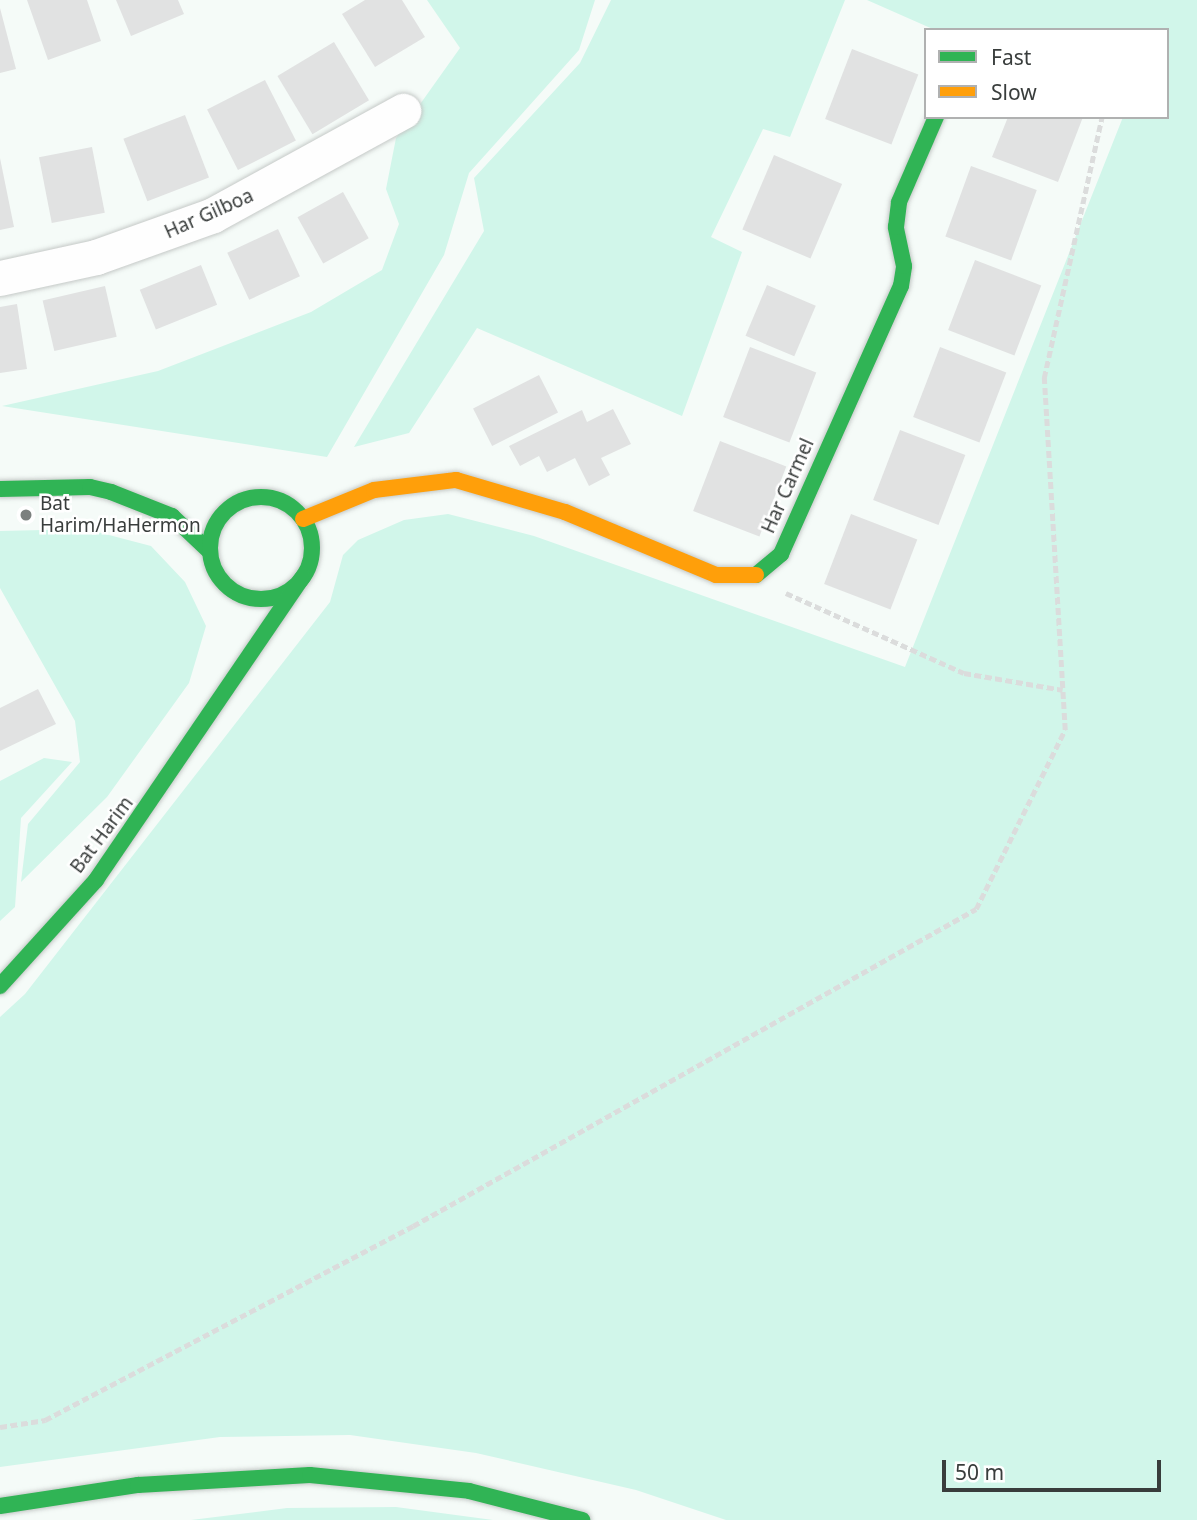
<!DOCTYPE html>
<html>
<head>
<meta charset="utf-8">
<style>
  body { margin:0 }
  #map { position:relative; width:1197px; height:1520px; overflow:hidden; background:#f5fbf8; font-family:"Noto Sans",sans-serif }
  div>[style] { position:absolute }
  [style*='--x'] { left:calc(var(--x)*1px); top:calc(var(--y)*1px); width:calc(var(--w)*1px); rotate:calc(var(--a)*1deg) }
  .green>* { inset:0; background:#d1f6ea }
  .building>* { inset:0; background:#e1e2e2; transform-origin:0 0 }
  .path>* { height:4.5px; margin-top:-2.25px; transform-origin:0; background:repeating-linear-gradient(90deg,#dbdcdc 0 7px,transparent 0 10.5px) }
  .roads { filter:drop-shadow(0 0 2px #c5c9c7) drop-shadow(0 0 2px #c5c9c7) }
  .street>* { height:35px; margin:-17.5px; padding:0 17.5px; transform-origin:17.5px; border-radius:17.5px; background:#fefefe }
  .fast>* { height:16px; margin:-8px; padding:0 8px; transform-origin:8px; border-radius:8px; background:#30b455 }
  .fast>.ring { margin:-8px; padding:0; box-sizing:content-box; background:none; border:16px solid #30b455; border-radius:50% }
  .slow>* { height:16px; margin:-8px; padding:0 8px; transform-origin:8px; border-radius:8px; background:#ff9f0a }
  .dots>* { width:19px; height:19px; translate:-50% -50%; box-sizing:border-box; border:4px solid #fff; border-radius:50% }
  span { translate:-50% -50%; white-space:nowrap; text-align:center; line-height:1.15; -webkit-text-stroke:5px #fff; paint-order:stroke }
  .street-label { font-size:19px; color:#393d3c }
  .poi-label { font-size:19px; color:#393d3c }
  .left { translate:0 -50%; text-align:left }
  .legend { position:absolute; left:924px; top:28px; width:245px; height:91px; box-sizing:border-box; background:#fff; border:2px solid #b0b1b1; margin:0; padding:9px 12px; list-style:none; font-size:21px; color:#393d3c }
  .legend li { display:flex; align-items:center; gap:14px; height:35px }
  .legend b { width:35px; border:2px solid #b0b1b1 }
  .scale { position:absolute; left:942px; top:1460px; width:219px; height:32px; box-sizing:border-box; border:4px solid #393d3c; border-top:0; padding-left:9px; font-size:21px; line-height:24px; white-space:nowrap; color:#393d3c; -webkit-text-stroke:5px #fff; paint-order:stroke }
</style>
</head>
<body>
<div id="map">
  <div class="green">
    <div style="clip-path:polygon(427px 0,595px 0,579px 50px,469px 173px,444px 255px,327px 457px,2px 406px,158px 371px,311px 312px,382px 270px,399px 224px,386px 189px,396px 138px,460px 48px)"></div>
    <div style="clip-path:polygon(611px 0,845px 0,790px 137px,763px 129px,711px 237px,742px 252px,682px 416px,477px 328px,409px 433px,354px 447px,484px 231px,474px 178px,580px 63px)"></div>
    <div style="clip-path:polygon(867px 0,1197px 0,1197px 1520px,726px 1520px,636px 1490px,476px 1453px,350px 1435px,220px 1437px,0 1467px,0 1017px,25px 994px,330px 602px,343px 555px,358px 540px,404px 520px,448px 514px,534px 536px,905px 667px,1123px 117px,1167px 117px,1167px 30px,935px 30px)"></div>
    <div style="clip-path:polygon(86px 529px,151px 546px,185px 582px,206px 626px,189px 683px,107px 797px,21px 882px,28px 824px,80px 762px,75px 721px,0 588px,0 531px)"></div>
    <div style="clip-path:polygon(44px 758px,72px 762px,21px 818px,15px 907px,0 921px,0 781px)"></div>
    <div style="clip-path:polygon(396px 1507px,493px 1520px,191px 1520px,287px 1508px)"></div>
  </div>
  <div class="building">
    <div style="clip-path:polygon(27px 0,87px 0,101px 41px,48px 60px)"></div>
    <div style="clip-path:polygon(116px 0,178px 0,184px 14px,131px 36px)"></div>
    <div style="clip-path:polygon(365px 0,402px 0,425px 37px,375px 67px,342px 14px)"></div>
    <div style="clip-path:polygon(0 8px,16px 69px,0 73px)"></div>
    <div style="left:334px;top:42px;width:68px;height:66px;rotate:59deg"></div>
    <div style="left:852px;top:49px;width:71px;height:75px;rotate:21deg"></div>
    <div style="left:265px;top:80px;width:68px;height:65px;rotate:63deg"></div>
    <div style="left:185px;top:115px;width:67px;height:66px;rotate:69deg"></div>
    <div style="clip-path:polygon(1008px 117px,1083px 117px,1058px 182px,992px 157px)"></div>
    <div style="left:92px;top:147px;width:67px;height:54px;rotate:79deg"></div>
    <div style="left:774px;top:155px;width:74px;height:81px;rotate:23deg"></div>
    <div style="clip-path:polygon(0 158px,14px 227px,0 230px)"></div>
    <div style="left:971px;top:166px;width:70px;height:75px;rotate:20deg"></div>
    <div style="left:343px;top:192px;width:53px;height:52px;rotate:61deg"></div>
    <div style="left:278px;top:229px;width:52px;height:56px;rotate:65deg"></div>
    <div style="left:975px;top:260px;width:71px;height:75px;rotate:21deg"></div>
    <div style="left:201px;top:265px;width:43px;height:66px;rotate:68deg"></div>
    <div style="left:767px;top:285px;width:53px;height:55px;rotate:23deg"></div>
    <div style="left:105px;top:286px;width:52px;height:64px;rotate:77deg"></div>
    <div style="clip-path:polygon(17px 304px,27px 369px,0 373px,0 307px)"></div>
    <div style="left:750px;top:347px;width:71px;height:75px;rotate:21deg"></div>
    <div style="left:940px;top:347px;width:71px;height:75px;rotate:21deg"></div>
    <div style="left:539px;top:375px;width:42px;height:74px;rotate:63deg"></div>
    <div style="clip-path:polygon(613px 409px,631px 444px,601px 458px,610px 475px,589px 486px,575px 458px,547px 472px,539px 456px,520px 466px,509px 446px,582px 410px,587px 422px)"></div>
    <div style="left:900px;top:430px;width:70px;height:75px;rotate:21deg"></div>
    <div style="left:720px;top:441px;width:71px;height:75px;rotate:21deg"></div>
    <div style="left:851px;top:514px;width:71px;height:75px;rotate:21deg"></div>
    <div style="clip-path:polygon(38px 689px,56px 724px,0 751px,0 708px)"></div>
  </div>
  <div class="path">
    <div style="--x:786;--y:593;--w:195;--a:24.2"></div>
    <div style="--x:964;--y:673;--w:100;--a:9.7"></div>
    <div style="--x:0;--y:1427;--w:46;--a:-8.8"></div>
    <div style="--x:45;--y:1420;--w:416;--a:-27.8"></div>
    <div style="--x:413;--y:1226;--w:646;--a:-29.38"></div>
    <div style="--x:976;--y:909;--w:200;--a:-63.6"></div>
    <div style="--x:1065;--y:730;--w:353;--a:-93.4"></div>
    <div style="--x:1044;--y:378;--w:267;--a:-77.5"></div>
  </div>
  <div class="roads">
    <div class="street">
      <div style="--x:0;--y:278;--w:98;--a:-12.3"></div>
      <div style="--x:96;--y:257;--w:124;--a:-19.7"></div>
      <div style="--x:213;--y:215;--w:217;--a:-28.7"></div>
    </div>
    <div class="fast">
      <div style="--x:0;--y:489;--w:90;--a:-1.3"></div>
      <div style="--x:90;--y:487;--w:22;--a:13"></div>
      <div style="--x:111;--y:492;--w:66;--a:21.5"></div>
      <div style="--x:172;--y:516;--w:51;--a:43.4"></div>
      <div class="ring" style="left:210px;top:497px;width:86px;height:86px"></div>
      <div style="--x:756;--y:575;--w:33;--a:-40"></div>
      <div style="--x:781;--y:554;--w:294;--a:-65.9"></div>
      <div style="--x:901;--y:286;--w:20;--a:-81"></div>
      <div style="--x:904;--y:266;--w:40;--a:-102"></div>
      <div style="--x:896;--y:227;--w:25;--a:-83"></div>
      <div style="--x:899;--y:202;--w:93;--a:-66.5"></div>
      <div style="--x:0;--y:986;--w:143;--a:-47.8"></div>
      <div style="--x:96;--y:880;--w:367;--a:-55.7"></div>
      <div style="--x:0;--y:1506;--w:140;--a:-8.7"></div>
      <div style="--x:138;--y:1485;--w:172;--a:-3.3"></div>
      <div style="--x:310;--y:1475;--w:160;--a:5.7"></div>
      <div style="--x:469;--y:1491;--w:117;--a:14.4"></div>
    </div>
    <div class="slow">
      <div style="--x:303;--y:519;--w:77;--a:-22.2"></div>
      <div style="--x:374;--y:490;--w:83;--a:-7"></div>
      <div style="--x:456;--y:480;--w:114;--a:16.4"></div>
      <div style="--x:565;--y:512;--w:164;--a:22.6"></div>
      <div style="--x:716;--y:575;--w:40;--a:0"></div>
    </div>
  </div>
  <div class="dots">
    <div style="left:26px;top:515px;background:#7b807e"></div>
  </div>
  <div class="street-label">
    <span style="left:209px;top:214px;rotate:-24deg">Har Gilboa</span>
    <span style="left:788px;top:486px;rotate:-66deg">Har Carmel</span>
    <span style="left:102px;top:835px;rotate:-53deg">Bat Harim</span>
  </div>
  <div class="poi-label">
    <span class="left" style="left:40px;top:515px">Bat<br>Harim/HaHermon</span>
  </div>
  <ul class="legend">
  <li><b style="height:9px;background:#30b455"></b>Fast</li>
  <li><b style="height:9px;background:#ff9f0a"></b>Slow</li>
  </ul>
  <div class="scale">50 m</div>
</div>
</body>
</html>
